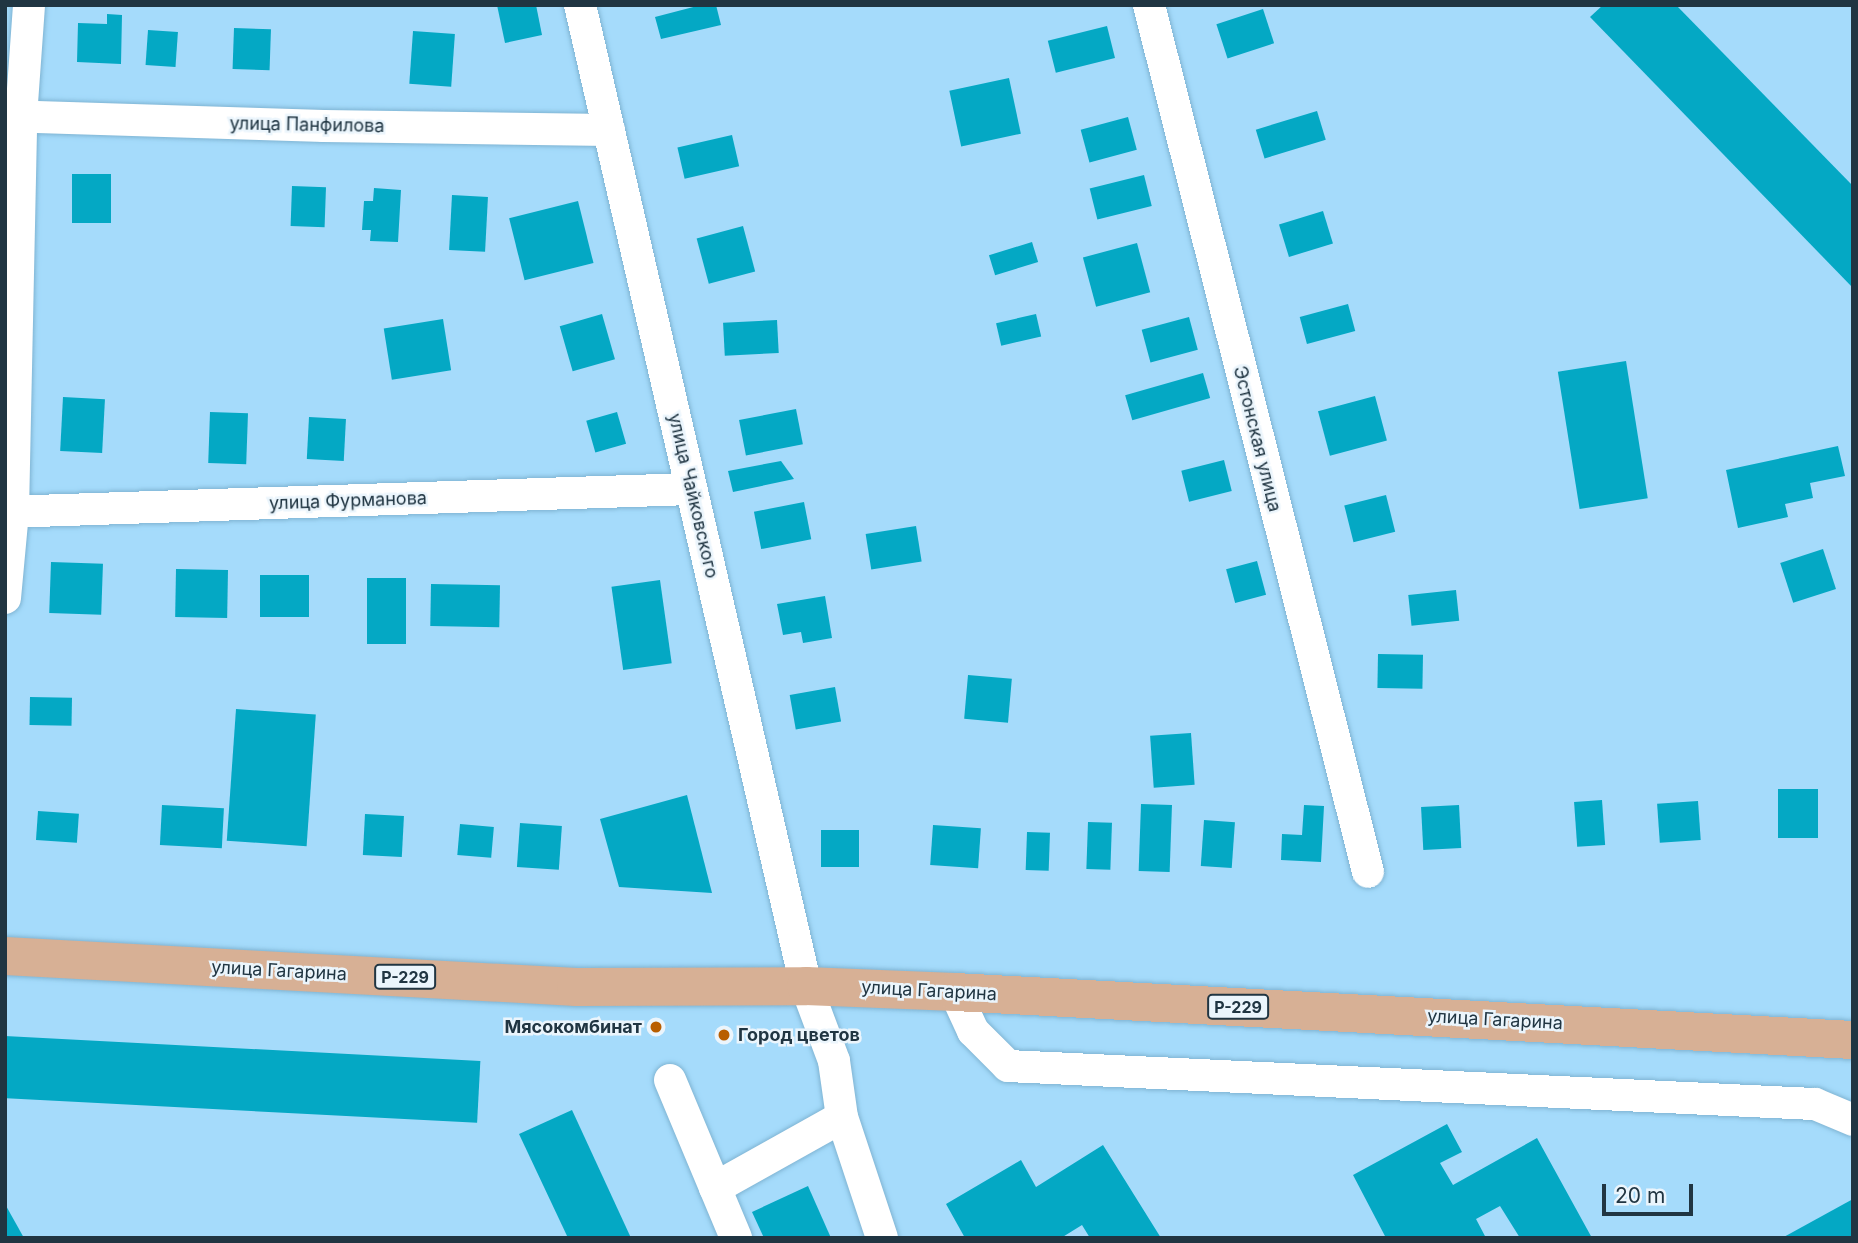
<!DOCTYPE html>
<html>
<head>
<meta charset="utf-8">
<style>
  body { margin:0 }
  #map { position:relative; width:1858px; height:1243px; overflow:hidden; background:#a5dbfb; font-family:Inter,sans-serif }
  div>[style] { position:absolute }
  [style*='--x'] { left:calc(var(--x)*1px); top:calc(var(--y)*1px); width:calc(var(--w)*1px); rotate:calc(var(--a)*1deg) }
  .building>* { inset:0; background:#04a8c4; transform-origin:0 0 }
  .roads { filter:drop-shadow(0 0 2px #7fb4d3) drop-shadow(0 0 2px #7fb4d3) }
  .minor>* { height:32px; margin:-16px; padding:0 16px; transform-origin:16px; border-radius:16px; background:#fff }
  .major>* { height:38px; margin:-19px; padding:0 19px; transform-origin:19px; border-radius:19px; background:#d7b095 }
  .dots>* { width:19px; height:19px; translate:-50% -50%; box-sizing:border-box; border:4px solid #ebf5fc; border-radius:50% }
  span { translate:-50% -50%; white-space:nowrap; text-align:center; line-height:1.15; -webkit-text-stroke:5px #ebf5fc; paint-order:stroke }
  .shield-label span { padding:2px 5px; background:#ebf5fc; border:2px solid; border-radius:5px; -webkit-text-stroke-width:0 }
  .shield-label { font-size:16px; color:#203542; font-weight:700 }
  .street-label { font-size:18px; color:#203542 }
  .poi-label { font-size:18px; color:#203542; font-weight:700 }
  .right { translate:-100% -50%; text-align:right }
  .left { translate:0 -50%; text-align:left }
  .frame { position:absolute; inset:0; border:7px solid #203542; pointer-events:none }
  .scale { position:absolute; left:1602px; top:1184px; width:91px; height:32px; box-sizing:border-box; border:4px solid #203542; border-top:0; padding-left:9px; font-size:21px; line-height:24px; white-space:nowrap; color:#203542; -webkit-text-stroke:5px #ebf5fc; paint-order:stroke }
</style>
</head>
<body>
<div id="map">
  <div class="building">
    <div style="clip-path:polygon(497px 5px,536px 5px,542px 35px,505px 43px)"></div>
    <div style="clip-path:polygon(701px 5px,716px 5px,721px 25px,661px 39px,655px 17px)"></div>
    <div style="clip-path:polygon(1603px 5px,1676px 5px,1853px 186px,1853px 288px,1590px 17px)"></div>
    <div style="left:1263px;top:9px;width:36px;height:49px;rotate:72deg"></div>
    <div style="clip-path:polygon(107px 14px,122px 15px,121px 64px,77px 62px,78px 23px,107px 24px)"></div>
    <div style="left:1107px;top:26px;width:33px;height:61px;rotate:76deg"></div>
    <div style="left:234px;top:28px;width:37px;height:41px;rotate:2deg"></div>
    <div style="left:148px;top:30px;width:30px;height:35px;rotate:4deg"></div>
    <div style="left:413px;top:31px;width:42px;height:53px;rotate:4deg"></div>
    <div style="left:1009px;top:78px;width:57px;height:61px;rotate:78deg"></div>
    <div style="left:1317px;top:111px;width:30px;height:64px;rotate:73deg"></div>
    <div style="left:1128px;top:117px;width:34px;height:49px;rotate:75deg"></div>
    <div style="left:732px;top:135px;width:32px;height:56px;rotate:77deg"></div>
    <div style="left:72px;top:174px;width:39px;height:49px"></div>
    <div style="left:1144px;top:175px;width:32px;height:56px;rotate:76deg"></div>
    <div style="left:292px;top:186px;width:34px;height:40px;rotate:2deg"></div>
    <div style="clip-path:polygon(374px 188px,401px 190px,398px 242px,370px 241px,371px 230px,362px 230px,364px 201px,373px 201px)"></div>
    <div style="left:452px;top:195px;width:36px;height:55px;rotate:3deg"></div>
    <div style="left:578px;top:201px;width:64px;height:71px;rotate:76deg"></div>
    <div style="left:1323px;top:211px;width:34px;height:46px;rotate:73deg"></div>
    <div style="left:743px;top:226px;width:47px;height:48px;rotate:75deg"></div>
    <div style="left:1032px;top:242px;width:21px;height:45px;rotate:73deg"></div>
    <div style="left:1137px;top:243px;width:51px;height:56px;rotate:75deg"></div>
    <div style="left:1348px;top:304px;width:28px;height:50px;rotate:75deg"></div>
    <div style="left:602px;top:314px;width:47px;height:44px;rotate:74deg"></div>
    <div style="left:1036px;top:314px;width:23px;height:41px;rotate:77deg"></div>
    <div style="left:1189px;top:317px;width:34px;height:49px;rotate:75deg"></div>
    <div style="left:443px;top:319px;width:52px;height:60px;rotate:81deg"></div>
    <div style="left:777px;top:320px;width:33px;height:54px;rotate:87deg"></div>
    <div style="left:1626px;top:361px;width:139px;height:69px;rotate:81deg"></div>
    <div style="left:1203px;top:373px;width:26px;height:81px;rotate:74deg"></div>
    <div style="left:1375px;top:396px;width:46px;height:59px;rotate:75deg"></div>
    <div style="left:63px;top:397px;width:42px;height:54px;rotate:3deg"></div>
    <div style="left:796px;top:409px;width:36px;height:58px;rotate:79deg"></div>
    <div style="left:210px;top:412px;width:38px;height:51px;rotate:2deg"></div>
    <div style="left:617px;top:412px;width:33px;height:32px;rotate:74deg"></div>
    <div style="left:309px;top:417px;width:37px;height:42px;rotate:3deg"></div>
    <div style="clip-path:polygon(1838px 446px,1845px 476px,1810px 483px,1813px 498px,1785px 504px,1788px 517px,1738px 528px,1726px 470px)"></div>
    <div style="left:1224px;top:460px;width:32px;height:44px;rotate:76deg"></div>
    <div style="clip-path:polygon(781px 461px,794px 479px,733px 492px,728px 471px)"></div>
    <div style="left:1386px;top:495px;width:38px;height:43px;rotate:76deg"></div>
    <div style="left:804px;top:502px;width:38px;height:51px;rotate:79deg"></div>
    <div style="left:916px;top:526px;width:36px;height:51px;rotate:81deg"></div>
    <div style="left:1823px;top:549px;width:42px;height:45px;rotate:72deg"></div>
    <div style="left:1257px;top:561px;width:35px;height:32px;rotate:75deg"></div>
    <div style="left:51px;top:562px;width:52px;height:51px;rotate:2deg"></div>
    <div style="left:176px;top:569px;width:52px;height:48px;rotate:1deg"></div>
    <div style="left:260px;top:575px;width:49px;height:42px"></div>
    <div style="left:367px;top:578px;width:39px;height:66px"></div>
    <div style="left:660px;top:580px;width:84px;height:49px;rotate:82deg"></div>
    <div style="left:431px;top:584px;width:69px;height:42px;rotate:1deg"></div>
    <div style="left:1456px;top:590px;width:31px;height:48px;rotate:84deg"></div>
    <div style="clip-path:polygon(825px 596px,832px 638px,803px 643px,801px 632px,783px 635px,777px 604px)"></div>
    <div style="left:1378px;top:654px;width:45px;height:34px;rotate:1deg"></div>
    <div style="left:968px;top:675px;width:44px;height:44px;rotate:5deg"></div>
    <div style="left:835px;top:687px;width:35px;height:46px;rotate:80deg"></div>
    <div style="left:30px;top:697px;width:42px;height:28px;rotate:1deg"></div>
    <div style="left:236px;top:709px;width:80px;height:132px;rotate:4deg"></div>
    <div style="left:1191px;top:733px;width:52px;height:41px;rotate:86deg"></div>
    <div style="left:1778px;top:789px;width:40px;height:49px"></div>
    <div style="clip-path:polygon(687px 795px,712px 893px,619px 887px,600px 819px)"></div>
    <div style="left:1602px;top:800px;width:45px;height:28px;rotate:86deg"></div>
    <div style="left:1698px;top:801px;width:39px;height:41px;rotate:86deg"></div>
    <div style="left:1141px;top:804px;width:31px;height:67px;rotate:2deg"></div>
    <div style="left:162px;top:805px;width:62px;height:40px;rotate:3deg"></div>
    <div style="clip-path:polygon(1304px 805px,1324px 806px,1321px 862px,1281px 860px,1282px 834px,1302px 835px)"></div>
    <div style="left:1459px;top:805px;width:43px;height:38px;rotate:87deg"></div>
    <div style="left:38px;top:811px;width:41px;height:29px;rotate:4deg"></div>
    <div style="left:365px;top:814px;width:39px;height:41px;rotate:3deg"></div>
    <div style="left:1204px;top:820px;width:31px;height:46px;rotate:4deg"></div>
    <div style="left:1088px;top:822px;width:24px;height:47px;rotate:2deg"></div>
    <div style="left:520px;top:823px;width:42px;height:44px;rotate:4deg"></div>
    <div style="left:460px;top:824px;width:34px;height:31px;rotate:5deg"></div>
    <div style="left:933px;top:825px;width:48px;height:40px;rotate:4deg"></div>
    <div style="left:821px;top:830px;width:38px;height:37px"></div>
    <div style="left:1027px;top:832px;width:23px;height:38px;rotate:2deg"></div>
    <div style="left:5px;top:1036px;width:476px;height:62px;rotate:3deg"></div>
    <div style="clip-path:polygon(572px 1110px,631px 1238px,568px 1238px,519px 1134px)"></div>
    <div style="clip-path:polygon(1447px 1124px,1462px 1152px,1440px 1163px,1453px 1185px,1537px 1138px,1592px 1238px,1520px 1238px,1500px 1206px,1476px 1219px,1486px 1238px,1386px 1238px,1353px 1175px)"></div>
    <div style="clip-path:polygon(1103px 1145px,1161px 1238px,1090px 1238px,1082px 1225px,1061px 1238px,965px 1238px,946px 1204px,1021px 1160px,1036px 1187px)"></div>
    <div style="clip-path:polygon(808px 1186px,831px 1238px,764px 1238px,752px 1212px)"></div>
    <div style="clip-path:polygon(1853px 1199px,1853px 1238px,1782px 1238px)"></div>
    <div style="clip-path:polygon(5px 1204px,24px 1238px,5px 1238px)"></div>
  </div>
  <div class="roads">
    <div class="minor">
      <div style="--x:580;--y:5;--w:1007;--a:77.03"></div>
      <div style="--x:806;--y:986;--w:80;--a:69.5"></div>
      <div style="--x:834;--y:1061;--w:57;--a:81.9"></div>
      <div style="--x:842;--y:1117;--w:127;--a:71.7"></div>
      <div style="--x:1149;--y:5;--w:894;--a:75.82"></div>
      <div style="--x:5;--y:116;--w:319;--a:1.8"></div>
      <div style="--x:324;--y:126;--w:285;--a:0.8"></div>
      <div style="--x:5;--y:512;--w:686;--a:-1.92"></div>
      <div style="--x:5;--y:598;--w:86;--a:-84.7"></div>
      <div style="--x:13;--y:512;--w:395;--a:-88.8"></div>
      <div style="--x:21;--y:117;--w:112;--a:-85.9"></div>
      <div style="--x:955;--y:992;--w:43;--a:65.2"></div>
      <div style="--x:973;--y:1031;--w:49;--a:45"></div>
      <div style="--x:1008;--y:1066;--w:808;--a:2.7"></div>
      <div style="--x:1815;--y:1104;--w:41;--a:22.8"></div>
      <div style="--x:670;--y:1080;--w:171;--a:67.3"></div>
      <div style="--x:715;--y:1188;--w:145;--a:-29.2"></div>
    </div>
    <div class="major">
      <div style="--x:5;--y:956;--w:572;--a:3.11"></div>
      <div style="--x:576;--y:987;--w:230;--a:-0.2"></div>
      <div style="--x:806;--y:986;--w:149;--a:2.3"></div>
      <div style="--x:955;--y:992;--w:899;--a:3.06"></div>
    </div>
  </div>
  <div class="dots">
    <div style="left:656px;top:1027px;background:#b85e00"></div>
    <div style="left:724px;top:1035px;background:#b85e00"></div>
  </div>
  <div class="shield-label">
    <span style="left:405px;top:977px">Р-229</span>
    <span style="left:1238px;top:1007px">Р-229</span>
  </div>
  <div class="street-label">
    <span style="left:307px;top:125px;rotate:1deg">улица Панфилова</span>
    <span style="left:1257px;top:439px;rotate:76deg">Эстонская улица</span>
    <span style="left:693px;top:496px;rotate:77deg">улица Чайковского</span>
    <span style="left:348px;top:501px;rotate:-2deg">улица Фурманова</span>
    <span style="left:279px;top:971px;rotate:3deg">улица Гагарина</span>
    <span style="left:929px;top:991px;rotate:3deg">улица Гагарина</span>
    <span style="left:1495px;top:1020px;rotate:3deg">улица Гагарина</span>
  </div>
  <div class="poi-label">
    <span class="right" style="left:642px;top:1027px">Мясокомбинат</span>
    <span class="left" style="left:738px;top:1035px">Город цветов</span>
  </div>
  <div class="frame"></div>
  <div class="scale">20 m</div>
</div>
</body>
</html>
